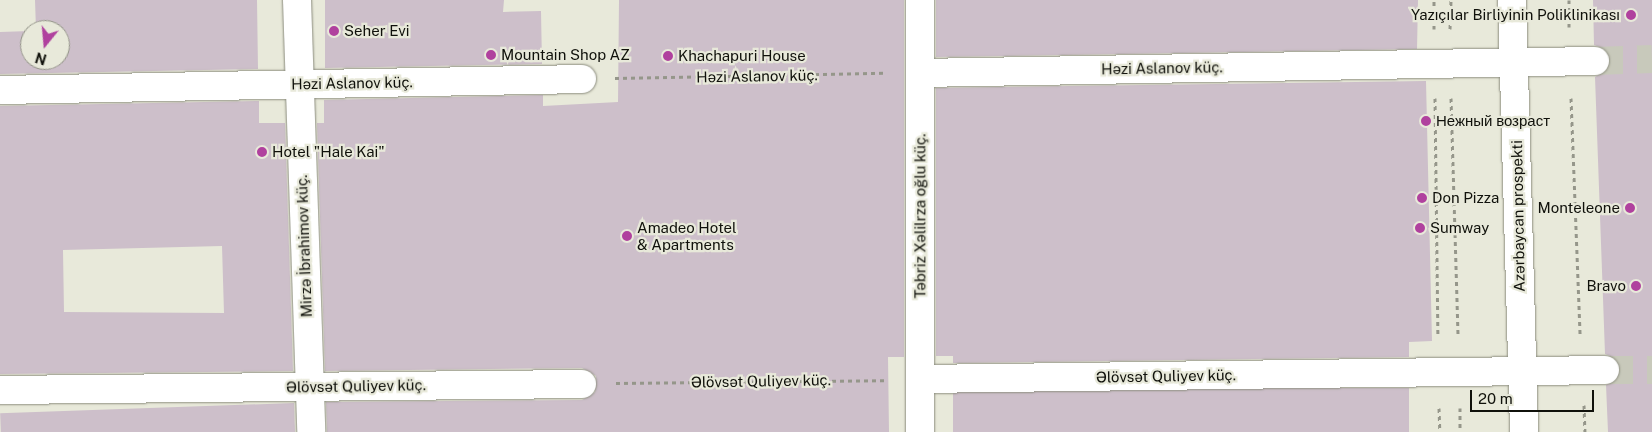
<!DOCTYPE html>
<html>
<head>
<meta charset="utf-8">
<style>
  body { margin:0 }
  #map { position:relative; width:1652px; height:432px; overflow:hidden; background:#e8e9da; font-family:"Public Sans",sans-serif }
  div>[style] { position:absolute }
  [style*='--x'] { left:calc(var(--x)*1px); top:calc(var(--y)*1px); width:calc(var(--w)*1px); rotate:calc(var(--a)*1deg) }
  .building>* { inset:0; background:#cdbfca; transform-origin:0 0 }
  .street-tunnel>* { height:28px; margin-top:-14px; transform-origin:0; background:repeating-linear-gradient(90deg,#c8c9bb 0 28px,transparent 0 42px) }
  .path>* { height:3px; margin-top:-1.5px; transform-origin:0; background:repeating-linear-gradient(90deg,#95968a 0 4px,transparent 0 8px) }
  .roads { filter:drop-shadow(0 0 1px #8c8d7f) drop-shadow(0 0 1px #8c8d7f) }
  .street>* { height:28px; margin:-14px; padding:0 14px; transform-origin:14px; border-radius:14px; background:#fff }
  .primary>* { height:28px; margin:-14px; padding:0 14px; transform-origin:14px; border-radius:14px; background:#fff }
  .dots>* { width:14px; height:14px; translate:-50% -50%; box-sizing:border-box; border:2px solid #e8e9da; border-radius:50% }
  span { translate:-50% -50%; white-space:nowrap; text-align:center; line-height:1.15; -webkit-text-stroke:4.5px #e8e9da; paint-order:stroke }
  .poi-label { font-size:15px; color:#10110b }
  .right { translate:-100% -50%; text-align:right }
  .left { translate:0 -50%; text-align:left }
  .street-label { font-size:15px; color:#10110b }
  .north { position:absolute; left:20px; top:20px; width:50px; height:50px; box-sizing:border-box; background:#e8e9da; border:1px solid #929387; border-radius:50%; rotate:197deg; font-size:14px; font-weight:700; line-height:20px; text-align:center; color:#10110b }
  .north::after { content:''; display:block; margin:auto; width:18px; height:22px; background:#b0419e; clip-path:polygon(50% 0,100% 100%,50% 72%,0 100%) }
  .scale { position:absolute; left:1470px; top:390px; width:124px; height:22px; box-sizing:border-box; border:2px solid #10110b; border-top:0; padding-left:6px; font-size:15px; line-height:18px; white-space:nowrap; color:#10110b; -webkit-text-stroke:4px #e8e9da; paint-order:stroke }
</style>
</head>
<body>
<div id="map">
  <div class="building">
    <div style="clip-path:polygon(35px 0,257px 0,258px 69px,0 74px,0 32px,30px 31px,30px 60px,60px 60px,60px 30px,36px 30px)"></div>
    <div style="clip-path:polygon(325px 0,504px 0,503px 12px,541px 11px,542px 64px,325px 68px)"></div>
    <div style="clip-path:polygon(619px 0,904px 0,904px 357px,888px 357px,889px 432px,327px 432px,326px 402px,582px 400px,595px 392px,596px 376px,582px 368px,325px 371px,317px 123px,324px 123px,324px 100px,543px 95px,543px 106px,618px 102px)"></div>
    <div style="clip-path:polygon(936px 0,1418px 0,1417px 49px,936px 57px)"></div>
    <div style="clip-path:polygon(1593px 0,1652px 0,1652px 432px,1608px 432px,1606px 385px,1618px 378px,1621px 369px,1613px 357px,1605px 354px,1595px 77px,1608px 69px,1611px 60px,1603px 48px,1594px 45px)"></div>
    <div style="clip-path:polygon(1426px 81px,1432px 341px,1409px 342px,1409px 357px,953px 363px,953px 356px,936px 356px,936px 88px)"></div>
    <div style="clip-path:polygon(evenodd,259px 101px,259px 123px,285px 123px,293px 371px,0 374px,0 106px,259px 101px,222px 246px,224px 313px,64px 312px,63px 250px,222px 246px)"></div>
    <div style="left:1409px;top:388px;width:44px;height:456px;rotate:90deg"></div>
    <div style="left:294px;top:403px;width:29px;height:294px;rotate:88deg"></div>
  </div>
  <div class="street-tunnel">
    <div style="--x:1595;--y:61;--w:57;--a:-2"></div>
    <div style="--x:1605;--y:370;--w:47;--a:0"></div>
  </div>
  <div class="path">
    <div style="--x:1569;--y:0;--w:27;--a:90"></div>
    <div style="--x:1434;--y:29;--w:29;--a:-90"></div>
    <div style="--x:1450;--y:29;--w:29;--a:-88"></div>
    <div style="--x:615;--y:78;--w:269;--a:-1.1"></div>
    <div style="--x:1435;--y:98;--w:239;--a:89.3"></div>
    <div style="--x:1451;--y:98;--w:239;--a:88.3"></div>
    <div style="--x:1571;--y:98;--w:236;--a:87.8"></div>
    <div style="--x:616;--y:383;--w:268;--a:-0.6"></div>
    <div style="--x:1584;--y:405;--w:27;--a:88"></div>
    <div style="--x:1439;--y:408;--w:24;--a:88"></div>
    <div style="--x:1460;--y:408;--w:24;--a:90"></div>
  </div>
  <div class="roads">
    <div class="street">
      <div style="--x:297;--y:0;--w:432;--a:88.1"></div>
      <div style="--x:920;--y:73;--w:675;--a:-1.02"></div>
      <div style="--x:0;--y:90;--w:582;--a:-1.08"></div>
      <div style="--x:920;--y:379;--w:685;--a:-0.75"></div>
      <div style="--x:0;--y:390;--w:582;--a:-0.59"></div>
      <div style="--x:920;--y:432;--w:432;--a:-90"></div>
    </div>
    <div class="primary">
      <div style="--x:1512;--y:0;--w:432;--a:88.4"></div>
    </div>
  </div>
  <div class="dots">
    <div style="left:1631px;top:15px;background:#b0419e"></div>
    <div style="left:334px;top:31px;background:#b0419e"></div>
    <div style="left:491px;top:55px;background:#b0419e"></div>
    <div style="left:668px;top:56px;background:#b0419e"></div>
    <div style="left:1426px;top:121px;background:#b0419e"></div>
    <div style="left:262px;top:152px;background:#b0419e"></div>
    <div style="left:1422px;top:198px;background:#b0419e"></div>
    <div style="left:1630px;top:208px;background:#b0419e"></div>
    <div style="left:1420px;top:228px;background:#b0419e"></div>
    <div style="left:627px;top:236px;background:#b0419e"></div>
    <div style="left:1636px;top:286px;background:#b0419e"></div>
  </div>
  <div class="poi-label">
    <span class="right" style="left:1620px;top:15px">Yazıçılar Birliyinin Poliklinikası</span>
    <span class="left" style="left:344px;top:31px">Seher Evi</span>
    <span class="left" style="left:501px;top:55px">Mountain Shop AZ</span>
    <span class="left" style="left:678px;top:56px">Khachapuri House</span>
    <span class="left" style="left:1436px;top:121px">Нежный возраст</span>
    <span class="left" style="left:272px;top:152px">Hotel "Hale Kai"</span>
    <span class="left" style="left:1432px;top:198px">Don Pizza</span>
    <span class="right" style="left:1620px;top:208px">Monteleone</span>
    <span class="left" style="left:637px;top:236px">Amadeo Hotel<br>&amp; Apartments</span>
    <span class="left" style="left:1430px;top:228px">Sumway</span>
    <span class="right" style="left:1626px;top:286px">Bravo</span>
  </div>
  <div class="street-label">
    <span style="left:1162px;top:68px;rotate:-1deg">Həzi Aslanov küç.</span>
    <span style="left:757px;top:76px;rotate:-1deg">Həzi Aslanov küç.</span>
    <span style="left:352px;top:83px;rotate:-1deg">Həzi Aslanov küç.</span>
    <span style="left:920px;top:216px;rotate:-90deg">Təbriz Xəlilrza oğlu küç.</span>
    <span style="left:1518px;top:216px;rotate:-91deg">Azərbaycan prospekti</span>
    <span style="left:304px;top:246px;rotate:-92deg">Mirzə İbrahimov küç.</span>
    <span style="left:1166px;top:376px;rotate:-1deg">Əlövsət Quliyev küç.</span>
    <span style="left:761px;top:381px;rotate:-1deg">Əlövsət Quliyev küç.</span>
    <span style="left:356px;top:386px;rotate:-1deg">Əlövsət Quliyev küç.</span>
  </div>
  <div class="north">N</div>
  <div class="scale">20 m</div>
</div>
</body>
</html>
